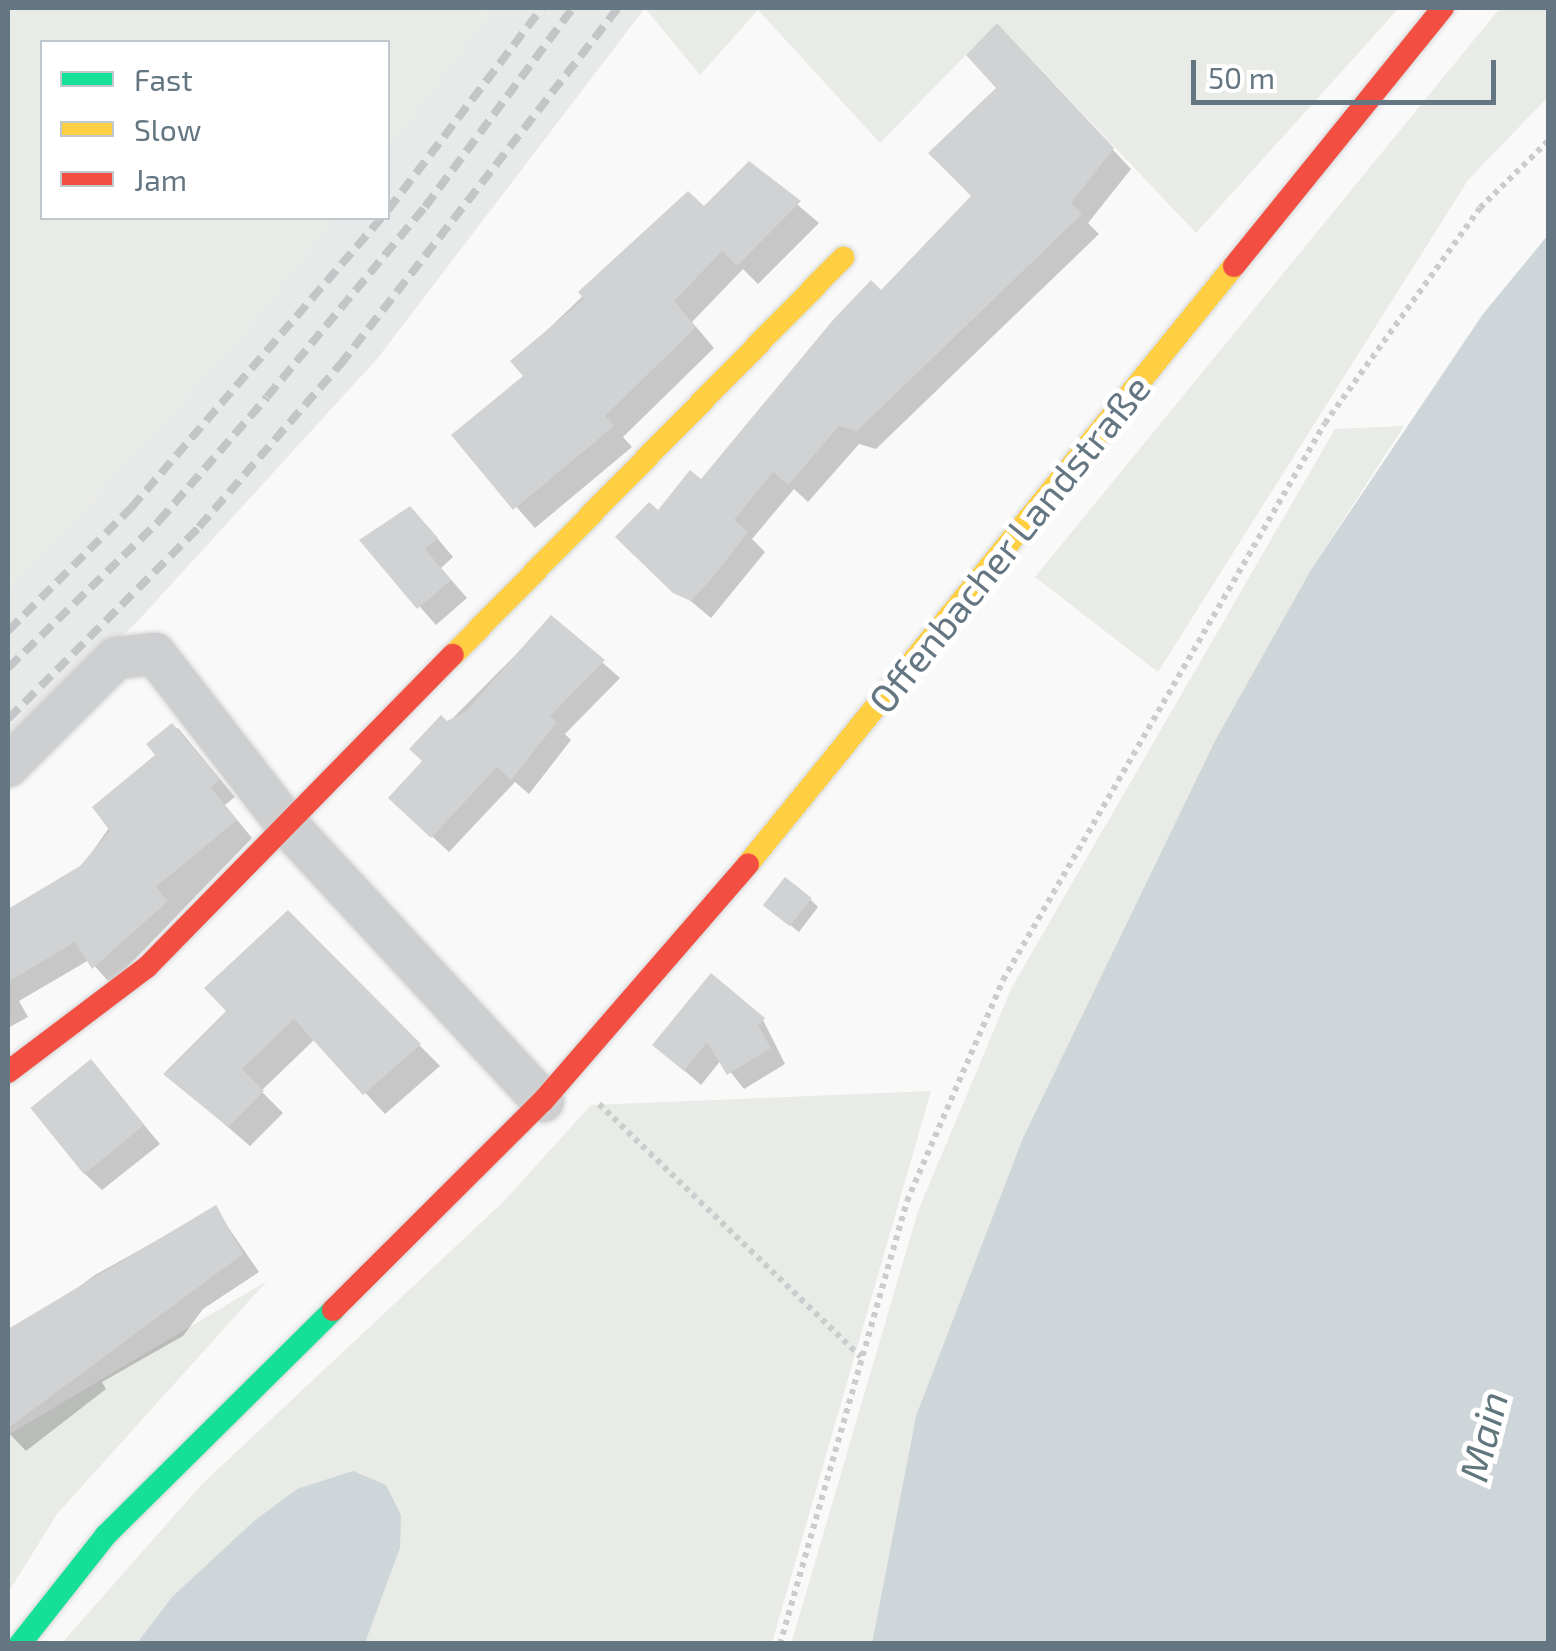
<!DOCTYPE html>
<html>
<head>
<meta charset="utf-8">
<style>
  body { margin:0 }
  #map { position:relative; width:1556px; height:1651px; overflow:hidden; background:#f9f9f9; font-family:"Exo 2",sans-serif }
  div>[style] { position:absolute }
  [style*='--x'] { left:calc(var(--x)*1px); top:calc(var(--y)*1px); width:calc(var(--w)*1px); rotate:calc(var(--a)*1deg) }
  .built>* { inset:0; background:#e8e9e9 }
  .green>* { inset:0; background:#e8ebe6 }
  .water>* { inset:0; background:#ced6d9 }
  .shadow>* { inset:0; background:#0003 }
  .building>* { inset:0; background:#d0d2d3; transform-origin:0 0 }
  .path>* { height:6px; margin-top:-3px; transform-origin:0; background:repeating-linear-gradient(90deg,#cbcccd 0 5px,transparent 0 10px) }
  .roads { filter:drop-shadow(0 0 2px #d5d6d7) drop-shadow(0 0 2px #d5d6d7) }
  .street>* { height:42px; margin:-21px; padding:0 21px; transform-origin:21px; border-radius:21px; background:#cecfd0 }
  .fast>* { height:22px; margin:-11px; padding:0 11px; transform-origin:11px; border-radius:11px; background:#16e098 }
  .slow>* { height:22px; margin:-11px; padding:0 11px; transform-origin:11px; border-radius:11px; background:#ffcf43 }
  .jam>* { height:22px; margin:-11px; padding:0 11px; transform-origin:11px; border-radius:11px; background:#f24e42 }
  .rail>* { height:8px; margin-top:-4px; transform-origin:0; background:repeating-linear-gradient(90deg,#c3c5c6 0 15px,transparent 0 23px) }
  span { translate:-50% -50%; white-space:nowrap; text-align:center; line-height:1.15; -webkit-text-stroke:10px #fff; paint-order:stroke }
  .street-label { font-size:38px; color:#657683 }
  .water-label { font-size:40px; color:#60757c; font-style:italic }
  .frame { position:absolute; inset:0; border:10px solid #657683; pointer-events:none }
  .legend { position:absolute; left:40px; top:40px; width:350px; height:180px; box-sizing:border-box; background:#fff; border:2px solid #c1c8cd; margin:0; padding:12px 18px; list-style:none; font-size:30px; color:#657683 }
  .legend li { display:flex; align-items:center; gap:20px; height:50px }
  .legend b { width:50px; border:2px solid #c1c8cd }
  .scale { position:absolute; left:1191px; top:60px; width:305px; height:45px; box-sizing:border-box; border:5px solid #657683; border-top:0; padding-left:12px; font-size:30px; line-height:35px; white-space:nowrap; color:#657683; -webkit-text-stroke:8px #fff; paint-order:stroke }
</style>
</head>
<body>
<div id="map">
  <div class="built">
    <div style="clip-path:polygon(493px 8px,645px 8px,377px 359px,136px 623px,8px 746px,8px 591px,239px 340px,334px 218px,388px 218px,388px 148px)"></div>
  </div>
  <div class="green">
    <div style="clip-path:polygon(8px 8px,493px 8px,388px 148px,388px 42px,42px 42px,42px 218px,334px 218px,239px 340px,8px 591px)"></div>
    <div style="clip-path:polygon(645px 8px,1399px 8px,1196px 233px,997px 23px,880px 143px,758px 10px,700px 75px)"></div>
    <div style="clip-path:polygon(1500px 8px,1548px 8px,1548px 97px,1468px 180px,1158px 672px,1035px 577px)"></div>
    <div style="clip-path:polygon(1404px 426px,1312px 568px,916px 1416px,872px 1643px,791px 1644px,918px 1211px,1012px 987px,1335px 429px)"></div>
    <div style="clip-path:polygon(931px 1091px,772px 1643px,365px 1643px,400px 1548px,297px 1489px,172px 1597px,137px 1643px,61px 1644px,202px 1484px,502px 1203px,591px 1105px)"></div>
    <div style="clip-path:polygon(267px 1281px,57px 1514px,8px 1593px,8px 1435px)"></div>
  </div>
  <div class="water">
    <div style="clip-path:polygon(1548px 235px,1548px 1643px,872px 1643px,916px 1416px,1023px 1138px,1215px 741px,1312px 568px,1483px 314px)"></div>
    <div style="clip-path:polygon(353px 1471px,386px 1485px,401px 1515px,400px 1548px,365px 1643px,137px 1643px,172px 1597px,254px 1521px,297px 1489px)"></div>
  </div>
  <div class="shadow">
    <div style="clip-path:polygon(1015px 45px,1131px 169px,1088px 223px,1099px 234px,876px 449px,859px 444px,808px 502px,794px 489px,752px 539px,765px 552px,711px 618px,637px 556px,658px 514px,702px 483px,974px 196px)"></div>
    <div style="clip-path:polygon(750px 164px,819px 223px,758px 284px,743px 269px,692px 322px,714px 348px,623px 437px,632px 447px,535px 528px,454px 436px,526px 376px,514px 362px,688px 195px,704px 210px)"></div>
    <div style="clip-path:polygon(427px 526px,453px 557px,441px 568px,467px 598px,436px 625px,362px 541px)"></div>
    <div style="clip-path:polygon(552px 618px,620px 678px,565px 734px,571px 740px,529px 794px,515px 782px,449px 852px,408px 814px,425px 762px,447px 724px)"></div>
    <div style="clip-path:polygon(178px 728px,235px 797px,225px 805px,252px 838px,111px 984px,89px 960px,19px 1001px,28px 1017px,8px 1028px,8px 911px,81px 868px,159px 756px,150px 745px)"></div>
    <div style="clip-path:polygon(810px 899px,818px 907px,799px 932px,775px 913px)"></div>
    <div style="clip-path:polygon(288px 913px,440px 1066px,385px 1114px,315px 1039px,261px 1091px,283px 1113px,250px 1146px,166px 1074px,229px 1011px)"></div>
    <div style="clip-path:polygon(763px 1020px,785px 1064px,744px 1089px,721px 1060px,701px 1085px,655px 1045px)"></div>
    <div style="clip-path:polygon(91px 1062px,160px 1144px,102px 1190px,84px 1173px)"></div>
    <div style="clip-path:polygon(215px 1208px,259px 1272px,203px 1309px,183px 1336px,102px 1382px,106px 1389px,26px 1451px,8px 1432px,8px 1339px,95px 1275px)"></div>
  </div>
  <div class="building">
    <div style="clip-path:polygon(997px 23px,1114px 148px,1071px 203px,1082px 214px,857px 431px,839px 426px,788px 485px,773px 472px,734px 520px,748px 532px,713px 577px,691px 601px,673px 593px,615px 537px,649px 502px,658px 510px,690px 470px,701px 479px,833px 320px,871px 280px,881px 290px,971px 196px,928px 153px,996px 88px,966px 55px)"></div>
    <div style="clip-path:polygon(749px 161px,801px 201px,737px 266px,722px 251px,674px 301px,696px 327px,605px 416px,614px 426px,513px 510px,451px 435px,523px 376px,510px 361px,584px 299px,578px 292px,688px 191px,704px 206px)"></div>
    <div style="clip-path:polygon(410px 506px,438px 538px,425px 549px,451px 580px,417px 609px,359px 540px)"></div>
    <div style="clip-path:polygon(551px 615px,605px 660px,550px 716px,557px 722px,511px 780px,497px 767px,431px 838px,388px 798px,422px 761px,409px 749px,441px 715px,447px 721px,465px 712px)"></div>
    <div style="clip-path:polygon(172px 723px,220px 779px,211px 788px,237px 820px,156px 887px,168px 901px,92px 969px,75px 942px,8px 982px,8px 909px,80px 866px,110px 831px,92px 807px,155px 755px,146px 744px)"></div>
    <div style="left:785px;top:877px;width:34px;height:36px;rotate:38deg"></div>
    <div style="clip-path:polygon(288px 910px,421px 1044px,363px 1095px,294px 1019px,242px 1069px,264px 1091px,228px 1127px,163px 1074px,226px 1011px,204px 988px)"></div>
    <div style="clip-path:polygon(711px 973px,765px 1018px,758px 1026px,771px 1048px,727px 1075px,707px 1042px,684px 1071px,652px 1045px)"></div>
    <div style="left:91px;top:1059px;width:85px;height:78px;rotate:51deg"></div>
    <div style="clip-path:polygon(216px 1205px,243px 1254px,8px 1428px,8px 1329px)"></div>
  </div>
  <div class="path">
    <div style="--x:599;--y:1104;--w:364;--a:44"></div>
    <div style="--x:780;--y:1644;--w:461;--a:-74"></div>
    <div style="--x:907;--y:1201;--w:241;--a:-66.5"></div>
    <div style="--x:1003;--y:980;--w:643;--a:-59.97"></div>
    <div style="--x:1325;--y:423;--w:265;--a:-54.2"></div>
    <div style="--x:1480;--y:208;--w:95;--a:-44.6"></div>
  </div>
  <div class="roads">
    <div class="street">
      <div style="--x:8;--y:766;--w:153;--a:-45"></div>
      <div style="--x:116;--y:658;--w:39;--a:-6"></div>
      <div style="--x:155;--y:654;--w:217;--a:52.3"></div>
      <div style="--x:288;--y:826;--w:375;--a:47.2"></div>
    </div>
    <div class="fast">
      <div style="--x:20;--y:1644;--w:139;--a:-51.7"></div>
      <div style="--x:106;--y:1535;--w:320;--a:-44.7"></div>
    </div>
    <div class="slow">
      <div style="--x:453;--y:655;--w:557;--a:-45.51"></div>
      <div style="--x:748;--y:864;--w:771;--a:-50.9"></div>
    </div>
    <div class="jam">
      <div style="--x:1234;--y:266;--w:332;--a:-51"></div>
      <div style="--x:8;--y:1072;--w:174;--a:-37.1"></div>
      <div style="--x:147;--y:967;--w:437;--a:-45.6"></div>
      <div style="--x:333;--y:1310;--w:296;--a:-44.9"></div>
      <div style="--x:543;--y:1101;--w:313;--a:-49.1"></div>
    </div>
  </div>
  <div class="rail">
    <div style="--x:388;--y:210;--w:254;--a:-52.7"></div>
    <div style="--x:8;--y:631;--w:174;--a:-45"></div>
    <div style="--x:131;--y:508;--w:383;--a:-49.2"></div>
    <div style="--x:8;--y:668;--w:211;--a:-44.2"></div>
    <div style="--x:159;--y:521;--w:164;--a:-48.9"></div>
    <div style="--x:267;--y:397;--w:247;--a:-50.3"></div>
    <div style="--x:425;--y:207;--w:248;--a:-53.4"></div>
    <div style="--x:8;--y:719;--w:271;--a:-45.1"></div>
    <div style="--x:199;--y:527;--w:215;--a:-49"></div>
    <div style="--x:340;--y:365;--w:452;--a:-52.1"></div>
  </div>
  <div class="street-label">
    <span style="left:1009px;top:544px;rotate:-51deg">Offenbacher Landstraße</span>
  </div>
  <div class="water-label">
    <span style="left:1482px;top:1436px;rotate:-76deg">Main</span>
  </div>
  <div class="frame"></div>
  <ul class="legend">
  <li><b style="height:12px;background:#16e098"></b>Fast</li>
  <li><b style="height:12px;background:#ffcf43"></b>Slow</li>
  <li><b style="height:12px;background:#f24e42"></b>Jam</li>
  </ul>
  <div class="scale">50 m</div>
</div>
</body>
</html>
